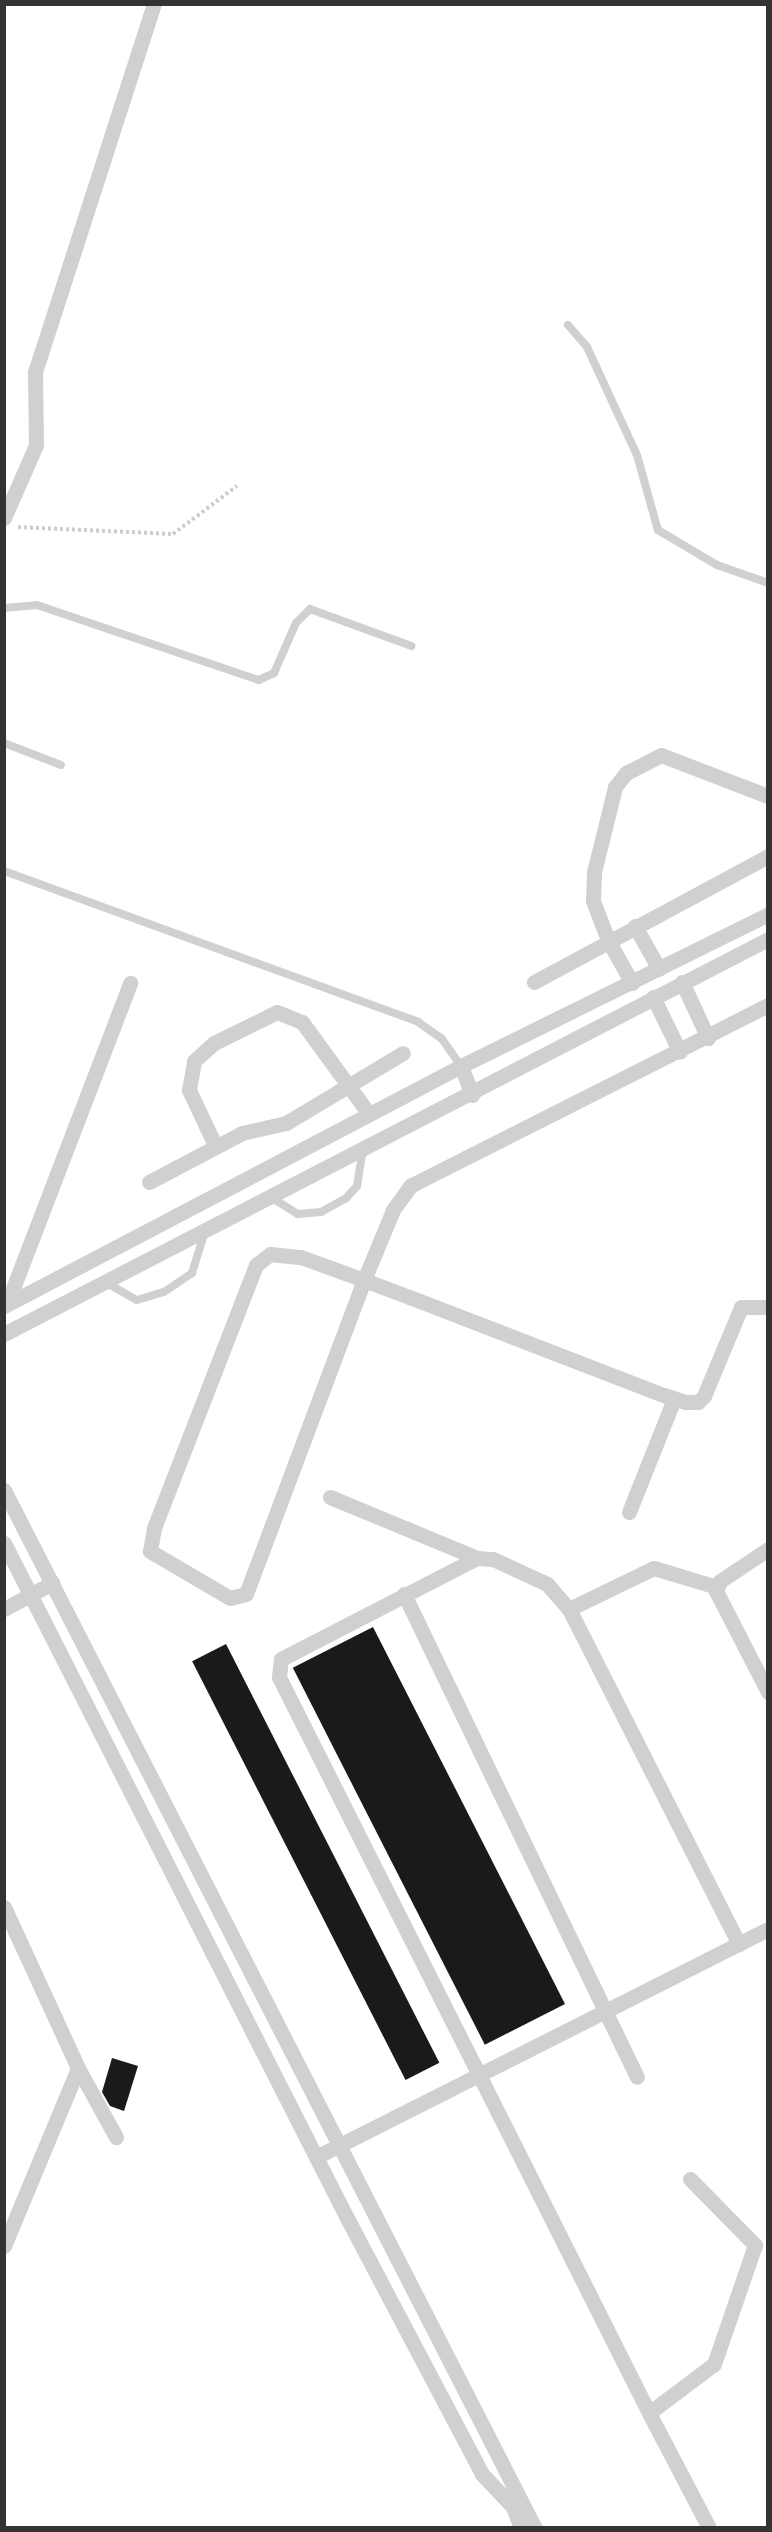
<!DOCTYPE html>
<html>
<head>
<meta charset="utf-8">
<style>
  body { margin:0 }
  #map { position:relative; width:772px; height:2532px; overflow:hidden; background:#fff; font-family:"Varela Round",sans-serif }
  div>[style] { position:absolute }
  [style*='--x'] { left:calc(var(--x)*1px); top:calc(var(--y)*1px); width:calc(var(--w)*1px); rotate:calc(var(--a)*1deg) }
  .building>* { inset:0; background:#1a1a1a; transform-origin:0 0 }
  .path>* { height:4px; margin-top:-2px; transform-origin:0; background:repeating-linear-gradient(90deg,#cdcdcd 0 3px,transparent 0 6px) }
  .service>* { height:8px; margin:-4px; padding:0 4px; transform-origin:4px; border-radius:4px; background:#d0d0d0 }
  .minor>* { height:15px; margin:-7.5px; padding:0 7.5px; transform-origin:7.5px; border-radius:7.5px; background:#d0d0d0 }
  span { translate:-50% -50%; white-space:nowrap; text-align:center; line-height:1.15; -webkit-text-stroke:6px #fff; paint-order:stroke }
  .frame { position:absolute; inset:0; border:6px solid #333; pointer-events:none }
</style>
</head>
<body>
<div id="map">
  <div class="building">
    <div style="left:373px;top:1627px;width:423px;height:90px;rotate:63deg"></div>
    <div style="left:226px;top:1644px;width:470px;height:38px;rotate:63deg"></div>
    <div style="clip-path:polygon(112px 2058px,138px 2066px,124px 2111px,110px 2106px,102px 2092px)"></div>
  </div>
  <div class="path">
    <div style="--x:18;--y:527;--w:155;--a:2.6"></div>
    <div style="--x:173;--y:534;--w:80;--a:-36.9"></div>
  </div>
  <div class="service">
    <div style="--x:568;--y:325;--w:29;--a:49"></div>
    <div style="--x:587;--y:347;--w:119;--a:65.2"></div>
    <div style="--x:637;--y:455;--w:78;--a:74.4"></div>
    <div style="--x:658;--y:530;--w:69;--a:30.7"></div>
    <div style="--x:717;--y:565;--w:54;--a:19.4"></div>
    <div style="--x:4;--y:608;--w:33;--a:-5"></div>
    <div style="--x:37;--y:605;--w:234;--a:18.7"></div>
    <div style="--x:259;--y:680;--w:17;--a:-25"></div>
    <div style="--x:274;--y:673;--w:55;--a:-66.3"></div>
    <div style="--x:296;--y:623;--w:20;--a:-45"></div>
    <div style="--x:310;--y:609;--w:108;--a:20.1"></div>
    <div style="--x:4;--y:743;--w:61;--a:21.1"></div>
    <div style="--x:4;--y:871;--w:441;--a:20"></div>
    <div style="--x:418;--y:1022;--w:29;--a:35"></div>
    <div style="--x:442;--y:1039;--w:33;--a:55"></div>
    <div style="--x:269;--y:1196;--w:34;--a:32"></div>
    <div style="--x:298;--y:1214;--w:23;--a:-5"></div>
    <div style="--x:321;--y:1212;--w:29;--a:-29"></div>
    <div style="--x:346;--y:1198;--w:16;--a:-47"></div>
    <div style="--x:357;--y:1186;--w:37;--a:-81"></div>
    <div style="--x:107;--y:1283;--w:34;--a:30"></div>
    <div style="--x:137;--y:1300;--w:28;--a:-17"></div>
    <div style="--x:164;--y:1292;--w:34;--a:-34"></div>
    <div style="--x:192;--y:1273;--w:44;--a:-72.8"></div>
  </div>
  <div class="minor">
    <div style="--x:4;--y:518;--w:80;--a:-66.3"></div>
    <div style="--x:36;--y:445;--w:73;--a:-90.8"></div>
    <div style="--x:35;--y:372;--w:387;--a:-72.1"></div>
    <div style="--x:635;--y:926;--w:49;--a:60.8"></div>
    <div style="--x:534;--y:982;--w:266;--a:-28.3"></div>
    <div style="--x:682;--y:982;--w:62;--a:65.1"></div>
    <div style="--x:632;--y:983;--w:49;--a:-119.2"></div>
    <div style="--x:608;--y:940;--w:42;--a:-111"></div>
    <div style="--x:593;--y:901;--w:29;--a:-88"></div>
    <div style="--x:594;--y:872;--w:88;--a:-76.1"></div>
    <div style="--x:615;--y:787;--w:18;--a:-52"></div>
    <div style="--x:626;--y:773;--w:39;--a:-27"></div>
    <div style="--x:661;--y:755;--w:115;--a:21"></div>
    <div style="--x:653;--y:997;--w:61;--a:63.9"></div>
    <div style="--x:768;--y:1005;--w:400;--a:153.2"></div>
    <div style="--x:411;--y:1185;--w:31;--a:126"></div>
    <div style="--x:393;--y:1210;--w:76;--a:112.5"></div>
    <div style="--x:364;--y:1280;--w:335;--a:110.6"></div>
    <div style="--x:246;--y:1594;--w:16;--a:166"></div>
    <div style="--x:230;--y:1598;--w:93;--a:-149.6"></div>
    <div style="--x:150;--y:1551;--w:23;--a:-80"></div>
    <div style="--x:154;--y:1528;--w:282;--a:-68.8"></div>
    <div style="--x:256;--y:1265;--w:18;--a:-38"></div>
    <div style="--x:270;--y:1254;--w:31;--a:6"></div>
    <div style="--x:301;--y:1257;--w:67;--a:20.1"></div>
    <div style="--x:364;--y:1280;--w:51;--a:20.6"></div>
    <div style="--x:412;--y:1298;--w:270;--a:21.1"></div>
    <div style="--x:664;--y:1395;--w:22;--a:18"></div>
    <div style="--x:685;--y:1402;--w:13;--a:0"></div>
    <div style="--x:698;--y:1402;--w:8;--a:-45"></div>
    <div style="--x:704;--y:1396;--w:96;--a:-67.4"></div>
    <div style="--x:741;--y:1307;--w:27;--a:0"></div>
    <div style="--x:461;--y:1066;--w:31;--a:69"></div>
    <div style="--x:215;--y:1145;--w:61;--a:-115.3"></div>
    <div style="--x:189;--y:1090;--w:29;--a:-80"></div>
    <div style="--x:194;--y:1061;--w:27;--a:-42"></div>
    <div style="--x:214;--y:1043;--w:70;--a:-26.2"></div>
    <div style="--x:277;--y:1012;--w:27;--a:22"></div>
    <div style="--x:302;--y:1022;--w:114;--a:53.9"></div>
    <div style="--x:149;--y:1182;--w:105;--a:-27.8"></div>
    <div style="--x:242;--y:1133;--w:45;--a:-12.8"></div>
    <div style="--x:286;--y:1123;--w:136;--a:-30.9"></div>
    <div style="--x:7;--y:1304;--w:344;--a:-69"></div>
    <div style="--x:4;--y:1306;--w:516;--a:-27.71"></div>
    <div style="--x:461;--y:1066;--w:343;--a:-26.3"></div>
    <div style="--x:4;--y:1334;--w:860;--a:-27.34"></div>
    <div style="--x:4;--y:1490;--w:1166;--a:62.91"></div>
    <div style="--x:330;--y:1497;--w:159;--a:22.5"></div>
    <div style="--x:629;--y:1512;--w:122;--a:-68.3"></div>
    <div style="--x:4;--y:1543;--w:755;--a:63.06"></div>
    <div style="--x:346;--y:2216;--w:292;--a:62.2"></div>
    <div style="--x:482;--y:2474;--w:45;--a:46.8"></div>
    <div style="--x:513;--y:2507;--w:22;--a:69"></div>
    <div style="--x:768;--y:1549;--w:58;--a:146.3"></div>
    <div style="--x:720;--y:1581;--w:11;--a:112"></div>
    <div style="--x:716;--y:1591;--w:114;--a:62.8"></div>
    <div style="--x:404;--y:1594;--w:536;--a:64.25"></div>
    <div style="--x:4;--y:1609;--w:55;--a:-28.4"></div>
    <div style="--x:569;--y:1609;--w:94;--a:-25.8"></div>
    <div style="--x:654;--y:1568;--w:66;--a:16.8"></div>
    <div style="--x:4;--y:1907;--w:177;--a:65.3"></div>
    <div style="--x:78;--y:2068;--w:79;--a:61.2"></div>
    <div style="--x:316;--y:2157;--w:506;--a:-26.77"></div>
    <div style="--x:690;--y:2179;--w:93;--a:45.4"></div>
    <div style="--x:755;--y:2245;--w:126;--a:109"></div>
    <div style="--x:714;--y:2364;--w:81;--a:143"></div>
    <div style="--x:649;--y:2413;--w:130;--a:62.4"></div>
    <div style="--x:4;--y:2246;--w:193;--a:-67.4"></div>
    <div style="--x:649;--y:2413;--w:824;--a:-116.69"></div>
    <div style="--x:279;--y:1677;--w:18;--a:-84"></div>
    <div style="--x:281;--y:1659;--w:220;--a:-27.3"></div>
    <div style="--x:477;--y:1558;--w:16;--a:4"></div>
    <div style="--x:493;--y:1559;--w:60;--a:24.8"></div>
    <div style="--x:547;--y:1584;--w:33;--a:49"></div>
    <div style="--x:569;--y:1609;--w:376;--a:63.1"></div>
  </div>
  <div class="frame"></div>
</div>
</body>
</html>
